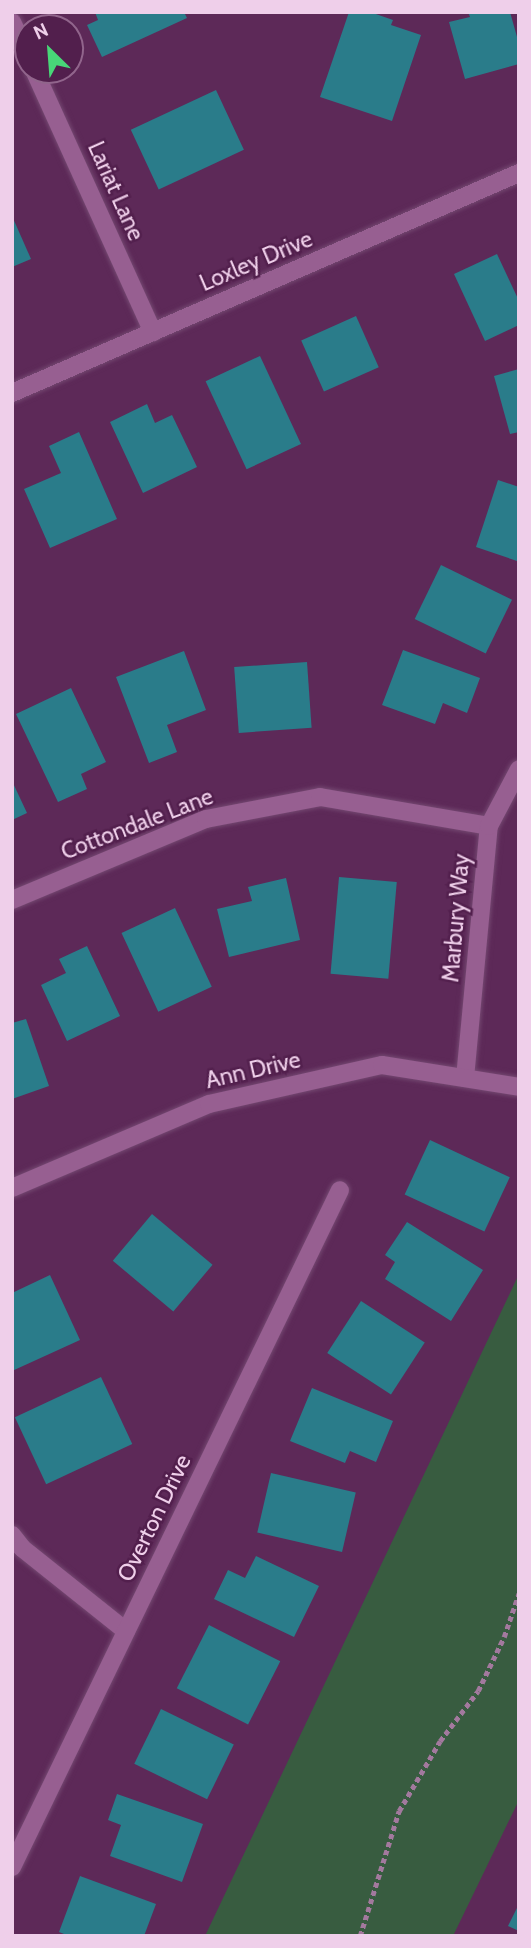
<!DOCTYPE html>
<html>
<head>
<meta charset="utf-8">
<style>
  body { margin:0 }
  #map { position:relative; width:531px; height:1948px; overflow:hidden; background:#5d2958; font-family:Cabin,sans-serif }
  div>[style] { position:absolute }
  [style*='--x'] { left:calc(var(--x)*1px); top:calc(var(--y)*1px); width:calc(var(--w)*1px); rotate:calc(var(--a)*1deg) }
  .green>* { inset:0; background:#385c40 }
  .building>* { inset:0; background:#2a7c8a; transform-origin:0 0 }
  .path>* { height:4.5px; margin-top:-2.25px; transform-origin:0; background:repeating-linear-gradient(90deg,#a3799e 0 5px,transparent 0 8.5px) }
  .roads { filter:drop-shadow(0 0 2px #744871) drop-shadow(0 0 2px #744871) }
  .minor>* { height:18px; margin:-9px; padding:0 9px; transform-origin:9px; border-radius:9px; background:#975f91 }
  span { translate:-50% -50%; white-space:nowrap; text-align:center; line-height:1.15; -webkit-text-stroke:5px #521f4d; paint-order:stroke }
  .street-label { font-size:23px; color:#efcfea }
  .frame { position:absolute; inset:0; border:14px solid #efcfea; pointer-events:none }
  .north { position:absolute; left:14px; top:14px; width:70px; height:70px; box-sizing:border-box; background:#521f4d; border:2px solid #91658c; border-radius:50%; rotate:335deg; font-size:19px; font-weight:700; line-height:28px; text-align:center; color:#efcfea }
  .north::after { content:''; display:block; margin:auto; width:24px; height:32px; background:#48d778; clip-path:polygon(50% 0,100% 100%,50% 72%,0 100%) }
</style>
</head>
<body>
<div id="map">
  <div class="green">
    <div style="clip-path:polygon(519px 1274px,519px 1800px,453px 1936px,205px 1936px)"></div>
  </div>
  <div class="building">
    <div style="clip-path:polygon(95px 12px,184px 12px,187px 18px,102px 57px,87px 25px,98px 20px)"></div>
    <div style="clip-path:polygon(349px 12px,370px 12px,393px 20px,391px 25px,421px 35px,392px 121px,320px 97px)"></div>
    <div style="clip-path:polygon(468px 12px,510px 12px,519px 44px,519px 64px,465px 79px,449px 22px,470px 17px)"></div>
    <div style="left:216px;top:90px;width:66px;height:94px;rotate:65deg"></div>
    <div style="clip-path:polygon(12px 216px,31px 259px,12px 267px)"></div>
    <div style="clip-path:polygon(497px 254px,519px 301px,519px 325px,485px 341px,454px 274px)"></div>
    <div style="left:356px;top:316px;width:56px;height:60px;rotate:66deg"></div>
    <div style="left:260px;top:356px;width:97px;height:60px;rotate:65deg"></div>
    <div style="clip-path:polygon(519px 369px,519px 432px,510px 434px,494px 376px)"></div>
    <div style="clip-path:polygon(147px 404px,155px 423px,172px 415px,197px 467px,143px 493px,110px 422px)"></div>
    <div style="clip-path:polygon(79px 432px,117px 519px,50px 548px,24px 489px,61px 473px,49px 446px)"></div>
    <div style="clip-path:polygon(498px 480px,519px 487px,517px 561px,476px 547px)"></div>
    <div style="left:441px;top:565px;width:79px;height:60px;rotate:26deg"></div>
    <div style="clip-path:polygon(403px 650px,480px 678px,467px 713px,443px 703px,435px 724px,382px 705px)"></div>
    <div style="clip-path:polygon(184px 651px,206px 710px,167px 725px,177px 752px,149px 763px,116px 677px)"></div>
    <div style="left:307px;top:662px;width:66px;height:73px;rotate:86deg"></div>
    <div style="clip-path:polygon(71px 688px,106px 762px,81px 774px,87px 789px,58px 802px,16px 714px)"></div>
    <div style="clip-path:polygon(12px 781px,27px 813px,12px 820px)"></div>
    <div style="left:339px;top:877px;width:58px;height:97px;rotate:5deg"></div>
    <div style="clip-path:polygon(286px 878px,300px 940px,229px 957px,217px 909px,252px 901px,248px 887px)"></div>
    <div style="left:175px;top:908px;width:87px;height:59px;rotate:65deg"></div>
    <div style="clip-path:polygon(87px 946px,120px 1016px,67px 1041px,41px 985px,66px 973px,59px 959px)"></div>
    <div style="clip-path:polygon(26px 1019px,49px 1086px,12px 1099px,12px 1023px)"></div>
    <div style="left:430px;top:1140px;width:88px;height:60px;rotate:25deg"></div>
    <div style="left:152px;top:1214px;width:79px;height:61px;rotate:40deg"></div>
    <div style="clip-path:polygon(407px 1222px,483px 1270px,451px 1321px,385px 1279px,395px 1262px,385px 1255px)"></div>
    <div style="clip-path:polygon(50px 1275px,80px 1340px,12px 1371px,12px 1293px)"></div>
    <div style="left:361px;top:1301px;width:76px;height:62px;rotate:33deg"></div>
    <div style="left:101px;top:1377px;width:74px;height:95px;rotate:65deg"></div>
    <div style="clip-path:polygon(312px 1388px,393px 1421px,376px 1462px,350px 1451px,345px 1463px,290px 1441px)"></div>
    <div style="left:271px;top:1473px;width:87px;height:61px;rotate:13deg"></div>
    <div style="clip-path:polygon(256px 1556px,319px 1586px,294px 1637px,214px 1599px,228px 1570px,245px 1578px)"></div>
    <div style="left:209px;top:1625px;width:80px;height:71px;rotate:27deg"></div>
    <div style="left:161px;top:1709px;width:81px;height:61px;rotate:26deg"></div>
    <div style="clip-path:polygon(117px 1794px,203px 1824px,182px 1882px,110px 1856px,121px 1825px,108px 1820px)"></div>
    <div style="clip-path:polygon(80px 1876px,156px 1904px,144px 1936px,69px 1936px,59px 1932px)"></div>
    <div style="clip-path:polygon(519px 1904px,519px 1931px,508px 1926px)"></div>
  </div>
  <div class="path">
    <div style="--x:360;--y:1936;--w:131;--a:-72.7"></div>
    <div style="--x:399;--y:1811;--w:81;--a:-59.6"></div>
    <div style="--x:440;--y:1741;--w:63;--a:-52.8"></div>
    <div style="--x:478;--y:1691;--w:60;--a:-64.3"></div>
    <div style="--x:504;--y:1637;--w:46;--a:-71.2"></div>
  </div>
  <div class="roads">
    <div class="minor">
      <div style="--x:12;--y:22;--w:38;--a:65"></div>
      <div style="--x:34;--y:70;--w:288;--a:65.6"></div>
      <div style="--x:12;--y:393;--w:553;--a:-23.46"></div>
      <div style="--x:12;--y:900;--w:210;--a:-22.7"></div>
      <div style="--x:206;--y:819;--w:116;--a:-10.9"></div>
      <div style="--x:320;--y:797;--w:171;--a:9.7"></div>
      <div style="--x:465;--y:1078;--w:253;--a:-84.6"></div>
      <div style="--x:489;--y:826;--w:64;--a:-62.2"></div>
      <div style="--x:12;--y:1188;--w:214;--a:-23.1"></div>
      <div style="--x:209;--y:1104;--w:177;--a:-12.7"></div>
      <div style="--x:382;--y:1065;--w:139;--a:9.1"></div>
      <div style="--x:12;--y:1535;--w:16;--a:52"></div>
      <div style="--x:22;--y:1548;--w:133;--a:38.6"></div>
      <div style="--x:12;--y:1867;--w:752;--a:-64.15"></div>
    </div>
  </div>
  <div class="street-label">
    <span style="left:116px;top:191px;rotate:66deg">Lariat Lane</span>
    <span style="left:256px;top:261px;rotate:-23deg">Loxley Drive</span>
    <span style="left:137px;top:824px;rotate:-21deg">Cottondale Lane</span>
    <span style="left:456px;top:918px;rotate:-85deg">Marbury Way</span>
    <span style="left:253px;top:1070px;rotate:-13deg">Ann Drive</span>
    <span style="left:154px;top:1518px;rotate:-64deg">Overton Drive</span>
  </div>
  <div class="frame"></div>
  <div class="north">N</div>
</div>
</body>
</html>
